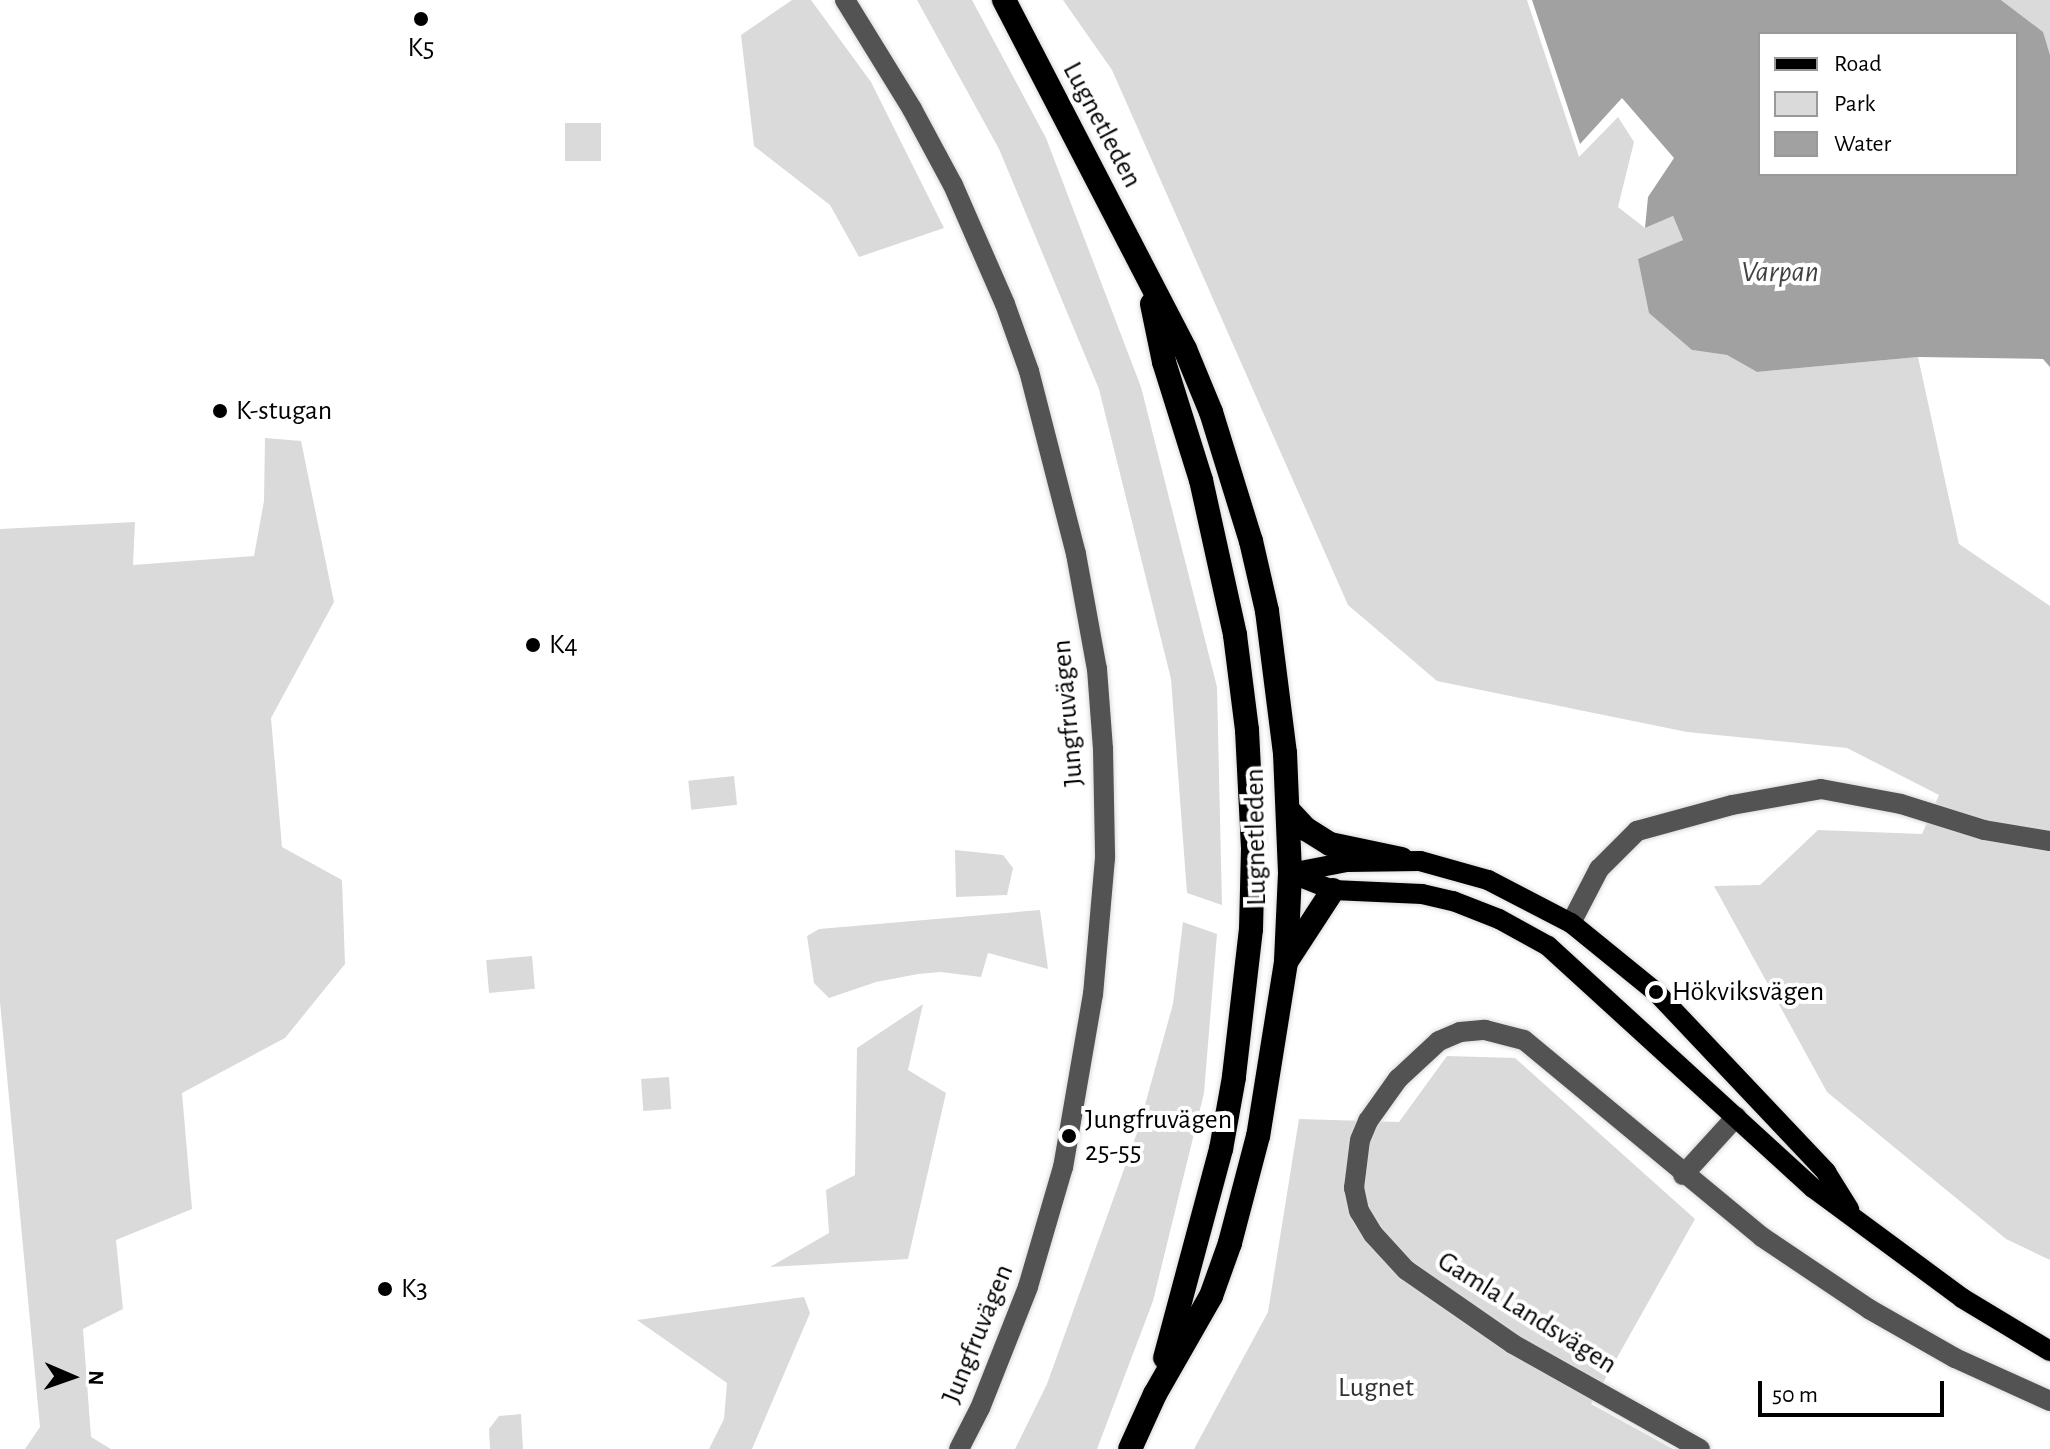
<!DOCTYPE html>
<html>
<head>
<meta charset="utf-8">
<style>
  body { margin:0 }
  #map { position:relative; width:2050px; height:1449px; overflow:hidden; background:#fff; font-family:"Alegreya Sans",sans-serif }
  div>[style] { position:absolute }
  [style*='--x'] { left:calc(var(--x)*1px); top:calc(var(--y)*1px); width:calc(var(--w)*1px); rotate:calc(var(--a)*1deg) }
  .green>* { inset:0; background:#dadada; transform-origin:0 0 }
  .water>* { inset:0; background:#a1a1a1 }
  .roads { filter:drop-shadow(0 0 2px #dbdbdb) drop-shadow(0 0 2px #dbdbdb) }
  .minor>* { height:20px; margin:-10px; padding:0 10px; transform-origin:10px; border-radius:10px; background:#535353 }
  .major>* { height:20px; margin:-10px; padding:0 10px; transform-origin:10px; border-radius:10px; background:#000 }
  .highway>* { height:24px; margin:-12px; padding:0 12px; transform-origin:12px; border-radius:12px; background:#000 }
  .dots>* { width:22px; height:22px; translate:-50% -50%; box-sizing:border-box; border:4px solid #fff; border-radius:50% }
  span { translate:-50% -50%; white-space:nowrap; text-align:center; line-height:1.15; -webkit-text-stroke:8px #fff; paint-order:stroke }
  .poi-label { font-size:28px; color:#000 }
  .left { translate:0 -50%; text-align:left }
  .street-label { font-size:28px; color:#000 }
  .park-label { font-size:28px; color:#313131 }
  .water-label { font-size:30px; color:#424242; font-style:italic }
  .legend { position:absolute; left:1758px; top:32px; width:260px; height:144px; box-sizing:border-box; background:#fff; border:2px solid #999; margin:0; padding:10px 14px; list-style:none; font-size:24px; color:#000 }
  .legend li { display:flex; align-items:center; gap:16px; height:40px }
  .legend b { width:40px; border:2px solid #999 }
  .north { position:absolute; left:32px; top:1337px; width:80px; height:80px; -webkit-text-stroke:6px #fff; paint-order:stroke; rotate:92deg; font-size:22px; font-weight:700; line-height:32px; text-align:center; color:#000 }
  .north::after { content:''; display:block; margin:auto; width:28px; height:36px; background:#000; clip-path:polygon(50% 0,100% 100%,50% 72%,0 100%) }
  .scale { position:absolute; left:1758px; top:1381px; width:186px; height:36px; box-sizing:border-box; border:4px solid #000; border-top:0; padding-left:10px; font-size:24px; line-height:28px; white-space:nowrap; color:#000; -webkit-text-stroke:6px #fff; paint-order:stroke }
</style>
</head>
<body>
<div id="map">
  <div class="green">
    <div style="clip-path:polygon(792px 0,811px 0,871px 82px,944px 228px,859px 257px,830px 205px,754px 146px,741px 35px)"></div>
    <div style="clip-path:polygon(917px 0,972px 0,1046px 138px,1141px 387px,1217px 687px,1222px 905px,1187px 893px,1171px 679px,1099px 389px,999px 149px)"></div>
    <div style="clip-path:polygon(1063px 0,1527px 0,1579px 157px,1618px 117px,1634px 142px,1618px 207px,1645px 228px,1673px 216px,1683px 240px,1639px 259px,1692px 350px,1727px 355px,1757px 372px,1918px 357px,1959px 544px,2050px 606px,2050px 1260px,2006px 1239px,1827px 1092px,1714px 886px,1760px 885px,1818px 830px,1922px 834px,1939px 795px,1847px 748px,1687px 732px,1437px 681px,1348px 605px,1112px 70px)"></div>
    <div style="clip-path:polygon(2001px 0,2050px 0,2050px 55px,2042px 32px)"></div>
    <div style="left:565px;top:123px;width:36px;height:38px"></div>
    <div style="clip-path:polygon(265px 438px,301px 441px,334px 602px,271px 718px,282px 847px,342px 880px,345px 964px,285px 1038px,182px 1093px,192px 1209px,116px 1240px,123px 1309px,83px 1329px,91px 1437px,111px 1449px,25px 1449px,40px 1427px,0 1002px,0 529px,135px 522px,133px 565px,254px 556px,264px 501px)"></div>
    <div style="left:734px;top:776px;width:29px;height:46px;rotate:84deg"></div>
    <div style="clip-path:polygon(955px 850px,1003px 855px,1013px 868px,1007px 895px,956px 897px)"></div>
    <div style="clip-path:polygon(1040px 910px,1048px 969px,988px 953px,981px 977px,941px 972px,918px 974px,876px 982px,829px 998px,814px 983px,807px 936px,819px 929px)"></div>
    <div style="clip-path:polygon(1183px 922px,1217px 934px,1204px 1093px,1153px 1301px,1097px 1449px,1015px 1449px,1047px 1384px,1138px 1130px,1173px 1004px)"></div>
    <div style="left:532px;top:956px;width:33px;height:46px;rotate:85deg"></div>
    <div style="clip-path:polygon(923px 1004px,908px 1070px,946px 1093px,908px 1259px,770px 1267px,829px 1233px,826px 1190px,855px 1175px,857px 1048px)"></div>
    <div style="clip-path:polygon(1447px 1056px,1515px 1058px,1695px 1219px,1591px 1404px,1673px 1449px,1194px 1449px,1268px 1312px,1299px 1119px,1399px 1122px)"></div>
    <div style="left:669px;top:1077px;width:32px;height:28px;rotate:86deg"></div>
    <div style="clip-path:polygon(804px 1297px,810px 1313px,752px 1449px,709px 1449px,724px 1419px,727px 1383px,637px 1320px)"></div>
    <div style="clip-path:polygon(521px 1414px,523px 1449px,490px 1449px,489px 1429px,499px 1416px)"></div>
  </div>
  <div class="water">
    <div style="clip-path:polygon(evenodd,1532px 0,2001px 0,2043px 32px,2050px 55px,2050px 367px,2043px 359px,1918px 357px,1757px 372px,1727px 355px,1692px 350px,1649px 313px,1638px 259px,1683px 240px,1673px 216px,1645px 228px,1648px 197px,1674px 158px,1622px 98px,1580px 144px,1532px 0,1760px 34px,2016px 34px,2016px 174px,1760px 174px,1760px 34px)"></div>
  </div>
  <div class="roads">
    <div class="minor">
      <div style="--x:845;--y:0;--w:128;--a:58.4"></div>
      <div style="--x:912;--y:109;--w:86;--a:61.7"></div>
      <div style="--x:953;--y:185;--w:130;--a:66.4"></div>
      <div style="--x:1005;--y:304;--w:71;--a:70.3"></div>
      <div style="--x:1029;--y:371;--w:189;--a:75.6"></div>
      <div style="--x:1076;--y:554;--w:117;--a:79.7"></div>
      <div style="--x:1097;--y:669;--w:80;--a:85.7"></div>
      <div style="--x:1103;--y:749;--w:109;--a:88.9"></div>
      <div style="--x:1105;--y:858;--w:137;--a:95"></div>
      <div style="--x:1093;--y:994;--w:176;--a:99.8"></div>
      <div style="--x:1063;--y:1167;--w:125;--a:106.3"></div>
      <div style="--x:1028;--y:1287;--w:130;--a:111.6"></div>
      <div style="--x:980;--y:1408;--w:46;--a:117.1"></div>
      <div style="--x:1571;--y:923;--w:61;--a:-62.6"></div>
      <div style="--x:1599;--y:869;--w:54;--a:-45"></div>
      <div style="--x:1637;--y:831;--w:98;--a:-15.3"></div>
      <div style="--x:1732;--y:805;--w:90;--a:-10.2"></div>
      <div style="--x:1821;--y:789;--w:81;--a:10.6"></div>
      <div style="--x:1901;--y:804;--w:87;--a:17.4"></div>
      <div style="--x:1984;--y:830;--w:67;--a:9.5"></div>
      <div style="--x:1683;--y:1175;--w:79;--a:-47.6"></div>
      <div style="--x:1700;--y:1449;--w:214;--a:-150.7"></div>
      <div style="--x:1513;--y:1344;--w:130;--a:-145.3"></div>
      <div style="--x:1406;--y:1270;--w:49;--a:-132.5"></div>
      <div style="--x:1373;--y:1234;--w:27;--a:-121"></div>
      <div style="--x:1359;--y:1211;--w:24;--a:-102"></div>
      <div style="--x:1354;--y:1188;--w:48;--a:-82.9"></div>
      <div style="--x:1360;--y:1140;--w:21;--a:-67"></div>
      <div style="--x:1368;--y:1121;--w:52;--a:-54.5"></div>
      <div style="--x:1398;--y:1079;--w:56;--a:-42.8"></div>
      <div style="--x:1439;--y:1041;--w:23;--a:-23"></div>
      <div style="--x:1460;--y:1032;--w:25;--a:-5"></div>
      <div style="--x:1485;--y:1030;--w:40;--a:14.4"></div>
      <div style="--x:1524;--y:1040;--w:309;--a:39.6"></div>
      <div style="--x:1762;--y:1237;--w:129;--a:33.9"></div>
      <div style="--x:1869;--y:1309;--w:99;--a:29.7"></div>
      <div style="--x:1955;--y:1358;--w:104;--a:24.4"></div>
    </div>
    <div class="major">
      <div style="--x:1290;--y:873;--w:46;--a:21.6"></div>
      <div style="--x:1333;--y:890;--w:89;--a:2.6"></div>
      <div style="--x:1422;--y:894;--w:32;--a:13"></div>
      <div style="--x:1453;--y:901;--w:49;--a:21.4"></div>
      <div style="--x:1499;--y:919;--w:56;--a:28.9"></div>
      <div style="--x:1548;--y:946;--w:359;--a:42.4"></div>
      <div style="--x:1813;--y:1188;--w:185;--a:36.4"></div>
      <div style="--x:1962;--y:1298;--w:103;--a:31.1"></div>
      <div style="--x:1290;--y:873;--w:58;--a:-10.9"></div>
      <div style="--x:1347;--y:862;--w:73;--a:-0.8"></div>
      <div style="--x:1420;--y:861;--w:71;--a:15.6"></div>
      <div style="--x:1488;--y:880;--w:93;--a:27.4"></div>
      <div style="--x:1571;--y:923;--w:109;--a:39.1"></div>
      <div style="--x:1656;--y:992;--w:248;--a:46.6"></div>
      <div style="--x:1826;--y:1172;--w:44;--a:58.1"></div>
    </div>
    <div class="highway">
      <div style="--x:1004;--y:0;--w:393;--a:62.6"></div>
      <div style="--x:1185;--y:349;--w:68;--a:67.6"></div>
      <div style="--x:1211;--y:412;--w:135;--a:72.8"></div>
      <div style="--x:1251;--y:541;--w:72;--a:77.1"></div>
      <div style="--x:1267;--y:611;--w:143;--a:82.8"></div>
      <div style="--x:1285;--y:753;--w:120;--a:87.6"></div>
      <div style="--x:1290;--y:873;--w:89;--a:92.6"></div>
      <div style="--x:1286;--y:962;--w:176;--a:99.1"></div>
      <div style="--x:1258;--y:1136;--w:111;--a:104.7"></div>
      <div style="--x:1230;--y:1243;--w:56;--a:109.7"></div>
      <div style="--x:1211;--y:1296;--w:113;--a:119.7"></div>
      <div style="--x:1155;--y:1394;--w:60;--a:114.4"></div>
      <div style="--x:1152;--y:304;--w:59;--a:78.3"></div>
      <div style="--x:1164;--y:362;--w:124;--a:72.6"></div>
      <div style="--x:1201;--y:480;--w:159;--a:77.6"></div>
      <div style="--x:1235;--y:635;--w:96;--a:82.8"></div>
      <div style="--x:1247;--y:730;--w:118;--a:87.1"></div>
      <div style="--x:1253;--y:848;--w:81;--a:91.4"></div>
      <div style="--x:1251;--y:929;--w:149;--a:96.6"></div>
      <div style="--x:1234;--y:1077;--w:73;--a:100.2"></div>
      <div style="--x:1221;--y:1149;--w:216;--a:105"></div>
      <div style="--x:1288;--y:810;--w:26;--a:47"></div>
      <div style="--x:1306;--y:829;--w:28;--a:32"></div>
      <div style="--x:1330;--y:844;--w:73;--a:11.9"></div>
      <div style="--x:1286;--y:962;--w:86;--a:-56.9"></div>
    </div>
  </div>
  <div class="dots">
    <div style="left:421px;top:19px;background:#000"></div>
    <div style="left:220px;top:411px;background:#000"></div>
    <div style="left:533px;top:645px;background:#000"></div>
    <div style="left:1656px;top:992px;background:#000"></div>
    <div style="left:1069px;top:1136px;background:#000"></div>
    <div style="left:385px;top:1289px;background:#000"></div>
  </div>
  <div class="poi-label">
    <span style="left:421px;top:48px">K5</span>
    <span class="left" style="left:236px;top:411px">K-stugan</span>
    <span class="left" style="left:549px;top:645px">K4</span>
    <span class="left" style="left:1672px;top:992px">Hökviksvägen</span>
    <span class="left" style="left:1085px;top:1136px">Jungfruvägen<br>25-55</span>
    <span class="left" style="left:401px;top:1289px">K3</span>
  </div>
  <div class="street-label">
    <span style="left:1102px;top:125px;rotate:62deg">Lugnetleden</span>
    <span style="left:1068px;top:713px;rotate:-95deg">Jungfruvägen</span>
    <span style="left:1256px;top:837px;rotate:-91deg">Lugnetleden</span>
    <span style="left:1527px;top:1313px;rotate:32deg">Gamla Landsvägen</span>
    <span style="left:978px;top:1334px;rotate:-68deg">Jungfruvägen</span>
  </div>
  <div class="park-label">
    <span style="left:1376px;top:1388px">Lugnet</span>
  </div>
  <div class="water-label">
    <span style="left:1780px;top:272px">Varpan</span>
  </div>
  <ul class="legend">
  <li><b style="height:10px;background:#000"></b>Road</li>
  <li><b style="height:22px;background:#dadada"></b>Park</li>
  <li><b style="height:22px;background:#a1a1a1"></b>Water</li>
  </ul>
  <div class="north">N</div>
  <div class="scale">50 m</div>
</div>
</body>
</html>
